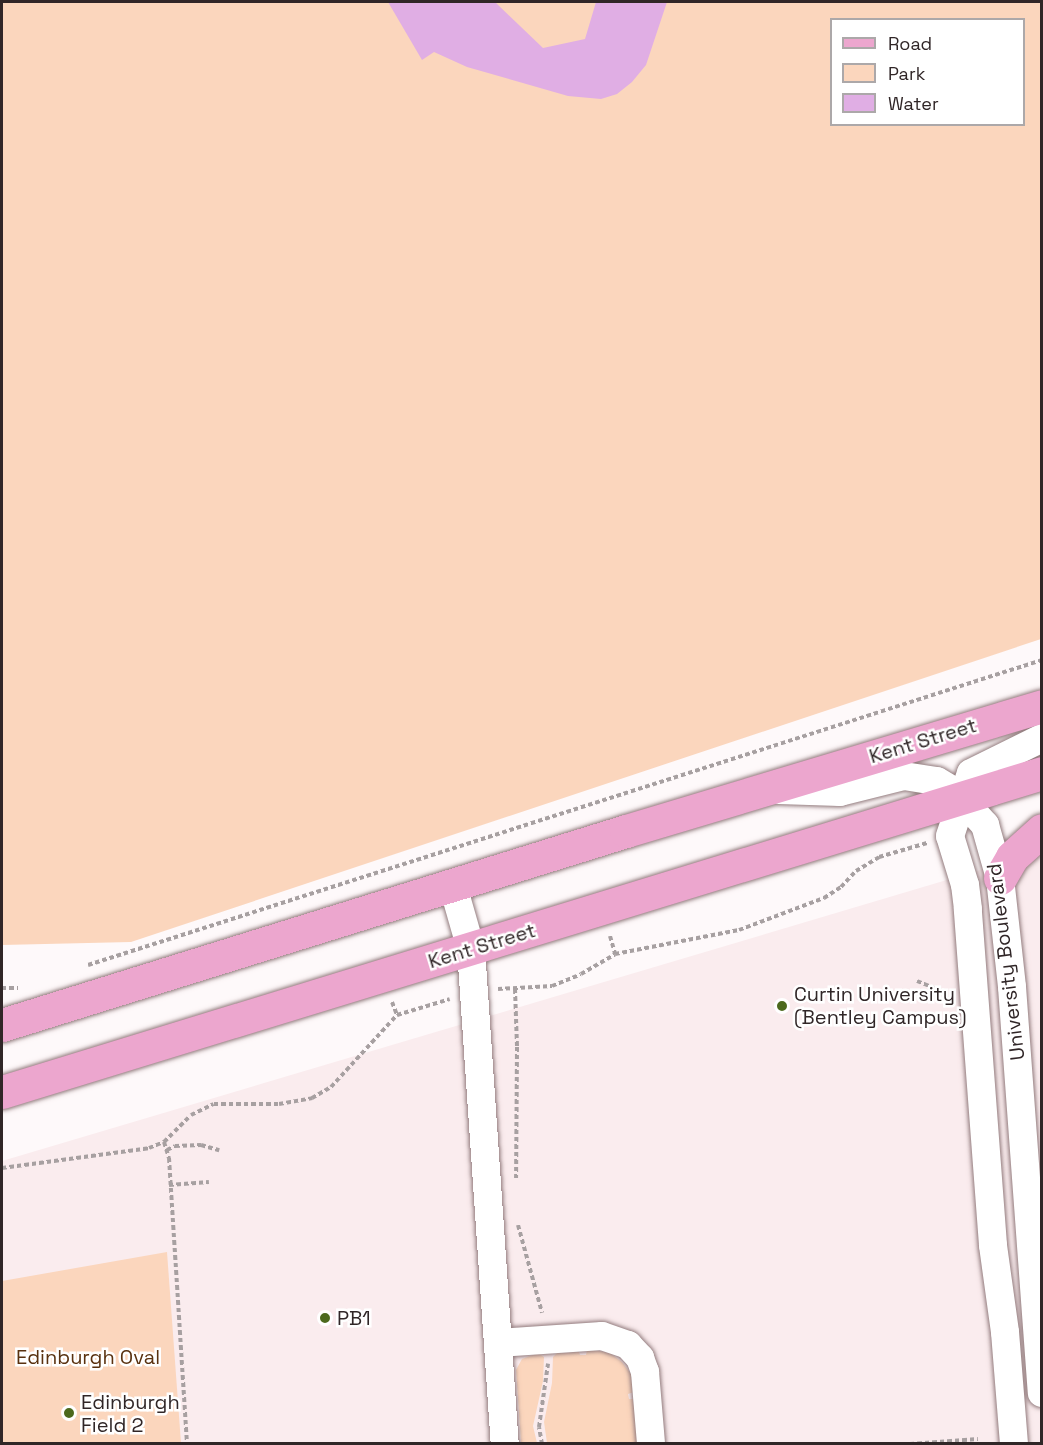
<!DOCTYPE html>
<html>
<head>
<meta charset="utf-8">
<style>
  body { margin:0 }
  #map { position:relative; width:1043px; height:1445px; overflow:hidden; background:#fef9fa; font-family:"Space Grotesk",sans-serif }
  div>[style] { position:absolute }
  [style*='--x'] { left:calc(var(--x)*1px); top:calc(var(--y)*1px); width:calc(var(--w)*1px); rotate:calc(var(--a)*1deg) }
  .built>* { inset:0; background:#faecee }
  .green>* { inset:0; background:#fbd6bd }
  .water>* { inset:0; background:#e0aee4 }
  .path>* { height:4px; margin-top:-2px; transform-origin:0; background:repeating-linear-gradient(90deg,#a7a0a1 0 4.5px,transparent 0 7.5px) }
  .roads { filter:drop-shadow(0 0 2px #937c7e) drop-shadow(0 0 2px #937c7e) }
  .street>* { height:28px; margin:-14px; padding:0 14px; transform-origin:14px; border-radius:14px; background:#fff }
  .primary>* { height:33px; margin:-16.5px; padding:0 16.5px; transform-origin:16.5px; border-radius:16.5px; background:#eca6ce }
  .dots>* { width:16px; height:16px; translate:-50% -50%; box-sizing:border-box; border:3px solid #fff; border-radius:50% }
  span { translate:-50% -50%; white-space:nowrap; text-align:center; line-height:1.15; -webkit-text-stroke:5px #fff; paint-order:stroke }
  .street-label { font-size:20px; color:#302627 }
  .poi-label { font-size:20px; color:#302627 }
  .left { translate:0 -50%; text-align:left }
  .park-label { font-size:20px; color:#59310f }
  .frame { position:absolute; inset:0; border:3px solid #302627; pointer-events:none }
  .legend { position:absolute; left:830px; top:18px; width:195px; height:108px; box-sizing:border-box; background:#fff; border:2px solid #aca8a9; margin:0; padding:8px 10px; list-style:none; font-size:18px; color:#302627 }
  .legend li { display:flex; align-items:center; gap:12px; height:30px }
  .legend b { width:30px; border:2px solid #aca8a9 }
</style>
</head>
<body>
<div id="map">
  <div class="built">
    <div style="clip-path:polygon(1041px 852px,1041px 1443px,2px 1444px,2px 1161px)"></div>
  </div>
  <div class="green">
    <div style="clip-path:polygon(evenodd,2px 2px,1041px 2px,1041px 639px,131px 942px,2px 945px,2px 2px,832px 20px,1024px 20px,1024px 124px,832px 124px,832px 20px)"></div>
    <div style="clip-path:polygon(167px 1252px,181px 1443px,2px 1443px,2px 1281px)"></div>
    <div style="clip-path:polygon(587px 1349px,610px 1353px,622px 1362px,631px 1374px,634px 1392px,628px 1394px,629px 1399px,633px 1399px,639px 1443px,547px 1443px,544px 1422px,552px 1383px,553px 1357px,557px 1353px,579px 1352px,580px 1355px,586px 1355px)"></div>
    <div style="clip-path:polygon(538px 1353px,544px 1357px,543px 1381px,533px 1426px,537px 1443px,521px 1443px,516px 1370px,522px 1359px)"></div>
  </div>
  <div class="water">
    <div style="clip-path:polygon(388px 2px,495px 2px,543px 48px,585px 39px,596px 2px,667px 2px,646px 65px,632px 82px,617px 94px,601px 99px,568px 96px,467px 67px,434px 52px,422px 60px)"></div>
  </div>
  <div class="path">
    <div style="--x:610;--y:936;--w:19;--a:74"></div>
    <div style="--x:88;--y:965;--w:1002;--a:-17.73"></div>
    <div style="--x:917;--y:981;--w:32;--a:22"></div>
    <div style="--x:2;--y:988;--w:16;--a:0"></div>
    <div style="--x:498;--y:989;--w:54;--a:-3.2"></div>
    <div style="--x:552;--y:986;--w:31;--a:-22"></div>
    <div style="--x:581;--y:974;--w:39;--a:-30"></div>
    <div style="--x:615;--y:954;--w:126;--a:-11"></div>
    <div style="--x:739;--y:930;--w:91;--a:-20.6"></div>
    <div style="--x:824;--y:898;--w:20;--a:-33"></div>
    <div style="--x:841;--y:887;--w:22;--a:-47"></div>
    <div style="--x:856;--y:871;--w:27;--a:-31"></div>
    <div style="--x:879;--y:857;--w:50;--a:-16.3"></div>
    <div style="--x:515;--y:989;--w:58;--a:88"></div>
    <div style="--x:517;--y:1047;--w:131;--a:90.4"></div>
    <div style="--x:392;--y:1002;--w:14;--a:69"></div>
    <div style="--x:164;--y:1142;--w:17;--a:73"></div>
    <div style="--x:169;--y:1158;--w:287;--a:86.4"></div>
    <div style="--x:167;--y:1150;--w:9;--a:-27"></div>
    <div style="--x:175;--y:1146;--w:26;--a:-2"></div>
    <div style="--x:201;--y:1145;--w:19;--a:16"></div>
    <div style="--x:2;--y:1168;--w:148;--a:-7.7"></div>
    <div style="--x:149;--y:1148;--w:16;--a:-22"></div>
    <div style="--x:164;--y:1142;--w:38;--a:-45"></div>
    <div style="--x:191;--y:1115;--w:25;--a:-26"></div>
    <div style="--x:214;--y:1104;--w:65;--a:0"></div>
    <div style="--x:279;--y:1104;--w:34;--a:-10"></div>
    <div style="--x:312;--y:1098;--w:22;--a:-30"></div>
    <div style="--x:331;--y:1087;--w:98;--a:-47.5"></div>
    <div style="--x:397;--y:1015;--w:55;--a:-16.8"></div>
    <div style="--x:169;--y:1185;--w:40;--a:-4.3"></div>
    <div style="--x:518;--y:1225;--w:91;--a:74.7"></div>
    <div style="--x:542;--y:1444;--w:17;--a:-100"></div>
    <div style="--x:539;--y:1427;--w:64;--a:-81.9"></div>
    <div style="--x:910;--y:1444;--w:68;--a:-4.2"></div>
  </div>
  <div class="roads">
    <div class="street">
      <div style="--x:779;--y:790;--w:61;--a:1.9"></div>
      <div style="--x:840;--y:792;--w:66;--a:-14"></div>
      <div style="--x:904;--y:776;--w:33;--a:9"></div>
      <div style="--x:937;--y:781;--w:21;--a:31"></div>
      <div style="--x:955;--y:792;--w:45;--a:47.7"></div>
      <div style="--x:985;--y:825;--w:55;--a:74.2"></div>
      <div style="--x:1000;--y:878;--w:110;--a:83.7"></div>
      <div style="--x:1012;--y:987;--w:407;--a:85.8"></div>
      <div style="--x:453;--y:886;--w:66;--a:74.1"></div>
      <div style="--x:471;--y:949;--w:496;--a:86.1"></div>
      <div style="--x:498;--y:1343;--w:104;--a:-3.9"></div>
      <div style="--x:602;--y:1336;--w:28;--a:19"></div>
      <div style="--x:628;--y:1345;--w:18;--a:47"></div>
      <div style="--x:640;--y:1358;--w:15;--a:70"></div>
      <div style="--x:645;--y:1372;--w:72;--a:85.2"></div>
      <div style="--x:1014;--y:1444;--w:112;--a:-94.6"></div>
      <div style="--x:1005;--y:1332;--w:88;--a:-97.9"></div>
      <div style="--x:993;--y:1245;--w:337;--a:-94.3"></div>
      <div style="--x:968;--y:909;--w:24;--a:-97"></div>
      <div style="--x:965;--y:885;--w:51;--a:-107"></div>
      <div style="--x:950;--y:836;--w:66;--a:-71.6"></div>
      <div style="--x:971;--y:773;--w:79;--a:-26.2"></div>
    </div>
    <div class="primary">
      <div style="--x:1000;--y:878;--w:24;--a:-60"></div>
      <div style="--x:1012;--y:857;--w:40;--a:-42"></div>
      <div style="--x:2;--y:1025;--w:653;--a:-17.27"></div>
      <div style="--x:626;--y:831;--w:434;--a:-16.7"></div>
      <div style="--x:2;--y:1092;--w:1088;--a:-17.05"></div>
    </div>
  </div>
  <div class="dots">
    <div style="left:782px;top:1006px;background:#4c691d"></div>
    <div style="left:325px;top:1318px;background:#4c691d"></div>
    <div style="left:69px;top:1413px;background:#4c691d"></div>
  </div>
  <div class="street-label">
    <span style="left:923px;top:741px;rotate:-17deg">Kent Street</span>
    <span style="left:482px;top:946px;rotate:-17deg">Kent Street</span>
    <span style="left:1006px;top:962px;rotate:-97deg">University Boulevard</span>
  </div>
  <div class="poi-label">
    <span class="left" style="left:794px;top:1006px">Curtin University<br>(Bentley Campus)</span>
    <span class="left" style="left:337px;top:1318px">PB1</span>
    <span class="left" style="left:81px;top:1414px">Edinburgh<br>Field 2</span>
  </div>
  <div class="park-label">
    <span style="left:88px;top:1357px">Edinburgh Oval</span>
  </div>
  <div class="frame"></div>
  <ul class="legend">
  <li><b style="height:8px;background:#eca6ce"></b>Road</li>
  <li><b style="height:16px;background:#fbd6bd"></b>Park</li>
  <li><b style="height:16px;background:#e0aee4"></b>Water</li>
  </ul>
</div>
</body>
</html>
